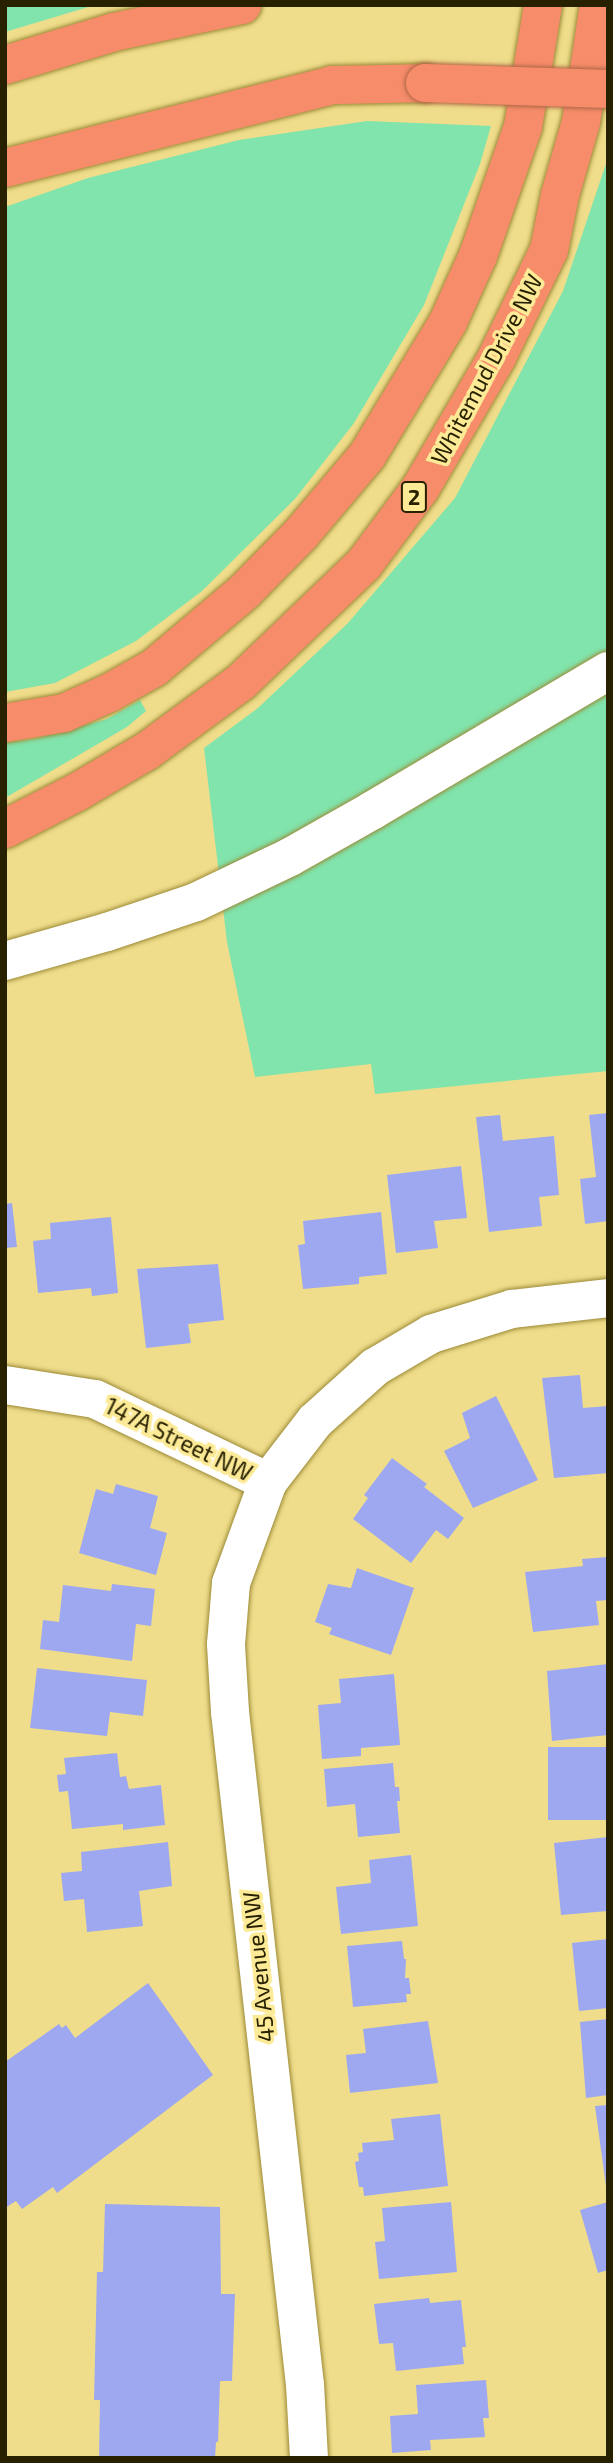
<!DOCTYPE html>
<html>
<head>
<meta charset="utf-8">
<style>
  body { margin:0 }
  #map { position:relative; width:613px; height:2463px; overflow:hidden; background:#efdd8b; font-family:"Exo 2",sans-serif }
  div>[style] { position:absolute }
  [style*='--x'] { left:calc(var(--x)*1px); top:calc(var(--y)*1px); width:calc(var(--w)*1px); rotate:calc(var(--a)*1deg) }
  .green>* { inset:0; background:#81e4ac }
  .building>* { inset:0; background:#9ea8f1; transform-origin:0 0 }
  .roads { filter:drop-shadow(0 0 2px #9b8a37) drop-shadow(0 0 2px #9b8a37) }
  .minor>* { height:38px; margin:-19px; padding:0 19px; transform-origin:19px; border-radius:19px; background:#fff }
  .highway>* { height:38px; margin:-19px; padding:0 19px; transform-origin:19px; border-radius:19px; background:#f78c6b }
  .bridges { filter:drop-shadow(0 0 2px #af6746) drop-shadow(0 0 2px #af6746) }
  .highway-bridge>* { height:38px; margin:-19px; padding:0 19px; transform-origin:19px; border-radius:19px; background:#f78c6b }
  span { translate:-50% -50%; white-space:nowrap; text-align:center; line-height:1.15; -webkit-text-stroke:7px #fcea97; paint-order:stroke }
  .shield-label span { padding:2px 5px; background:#fcea97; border:2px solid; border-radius:5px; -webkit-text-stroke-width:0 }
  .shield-label { font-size:21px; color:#282100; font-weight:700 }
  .street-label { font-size:23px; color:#282100 }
  .frame { position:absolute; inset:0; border:7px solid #282100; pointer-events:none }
</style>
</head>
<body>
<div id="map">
  <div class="green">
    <div style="clip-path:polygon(5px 5px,95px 5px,5px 32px)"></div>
    <div style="clip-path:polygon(367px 121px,491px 126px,480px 164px,424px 305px,354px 423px,295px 499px,202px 591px,136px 641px,55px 683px,5px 692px,5px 207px,88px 178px,239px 140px)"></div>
    <div style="clip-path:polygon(608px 158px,608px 1071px,375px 1094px,371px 1064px,255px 1077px,227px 942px,204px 748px,258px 708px,348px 623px,455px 498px,563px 291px)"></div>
    <div style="clip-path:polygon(140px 700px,146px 711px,127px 727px,5px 798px,5px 743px,35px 739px,107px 719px)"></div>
  </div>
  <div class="building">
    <div style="clip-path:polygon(608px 1113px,608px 1221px,585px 1224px,580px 1179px,596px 1177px,589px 1115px)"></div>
    <div style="clip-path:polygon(500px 1115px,503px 1141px,554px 1136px,559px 1195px,539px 1197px,542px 1226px,489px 1232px,476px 1117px)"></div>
    <div style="clip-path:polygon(461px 1166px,467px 1218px,434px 1221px,438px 1248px,396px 1253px,387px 1175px)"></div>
    <div style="clip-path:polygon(12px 1203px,17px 1247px,5px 1248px,5px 1204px)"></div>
    <div style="clip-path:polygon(381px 1212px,387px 1274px,359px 1277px,359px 1284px,303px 1289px,298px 1245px,305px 1244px,303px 1221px)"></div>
    <div style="clip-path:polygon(111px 1217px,118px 1293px,92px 1296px,91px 1288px,38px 1293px,33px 1241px,51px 1239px,50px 1223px)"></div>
    <div style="clip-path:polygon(218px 1264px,224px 1320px,188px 1324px,191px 1343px,146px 1348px,137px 1269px)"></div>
    <div style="clip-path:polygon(580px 1375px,583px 1408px,608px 1406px,608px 1473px,554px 1478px,542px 1378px)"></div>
    <div style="clip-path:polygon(496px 1396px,538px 1480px,473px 1508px,444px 1451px,470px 1438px,462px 1413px)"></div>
    <div style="clip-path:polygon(392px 1458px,427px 1484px,424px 1487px,464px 1518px,448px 1539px,436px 1530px,411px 1563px,353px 1519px,368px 1498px,364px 1495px)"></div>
    <div style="clip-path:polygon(116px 1484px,158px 1496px,150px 1528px,167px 1533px,156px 1575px,79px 1553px,96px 1489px,113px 1494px)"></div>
    <div style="clip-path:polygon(608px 1557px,608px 1600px,596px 1601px,599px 1625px,533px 1632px,525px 1572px,583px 1566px,582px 1559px)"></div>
    <div style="clip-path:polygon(357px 1568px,414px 1588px,391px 1655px,329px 1634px,332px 1628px,315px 1622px,328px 1584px,351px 1588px)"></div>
    <div style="clip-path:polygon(112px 1584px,155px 1589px,151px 1626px,136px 1624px,132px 1661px,40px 1649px,43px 1620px,59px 1622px,63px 1585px,111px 1591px)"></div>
    <div style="clip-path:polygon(608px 1664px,608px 1735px,552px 1741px,547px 1671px)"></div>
    <div style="clip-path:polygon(37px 1668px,147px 1680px,143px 1716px,110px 1712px,107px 1736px,30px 1728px)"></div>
    <div style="clip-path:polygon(394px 1674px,400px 1745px,361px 1748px,361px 1756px,322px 1759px,318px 1705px,341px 1703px,339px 1679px)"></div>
    <div style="left:608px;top:1747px;width:73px;height:60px;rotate:90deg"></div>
    <div style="clip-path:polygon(117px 1753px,120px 1777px,126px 1776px,129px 1789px,161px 1785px,165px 1825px,123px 1830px,123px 1824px,72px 1829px,68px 1791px,59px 1792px,57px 1775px,66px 1774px,64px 1758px)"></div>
    <div style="clip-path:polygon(393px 1763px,395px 1787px,399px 1787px,400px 1801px,397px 1801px,400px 1833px,358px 1837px,355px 1804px,327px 1807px,324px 1769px)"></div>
    <div style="clip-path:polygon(608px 1837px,608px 1911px,561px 1915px,554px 1843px)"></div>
    <div style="clip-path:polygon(168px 1842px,172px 1886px,139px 1891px,143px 1926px,87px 1932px,84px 1899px,64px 1901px,61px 1873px,82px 1871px,81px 1852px)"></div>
    <div style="clip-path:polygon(411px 1855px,418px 1926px,341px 1934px,336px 1887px,371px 1883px,369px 1860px)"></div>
    <div style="clip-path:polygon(608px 1939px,608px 2008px,579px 2011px,572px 1943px)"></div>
    <div style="clip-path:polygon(402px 1941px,404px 1959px,406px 1959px,405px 1978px,409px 1978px,411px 1994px,406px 1994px,407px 2002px,353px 2007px,347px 1946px)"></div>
    <div style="clip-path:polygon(148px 1983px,213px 2075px,57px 2193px,53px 2187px,22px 2209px,16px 2201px,5px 2208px,5px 2062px,59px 2024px,62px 2028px,66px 2025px,75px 2038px)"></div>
    <div style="clip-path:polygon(608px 2019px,608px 2095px,586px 2098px,580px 2022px)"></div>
    <div style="clip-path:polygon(428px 2021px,438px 2083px,350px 2093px,346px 2055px,366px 2053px,363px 2029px)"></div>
    <div style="clip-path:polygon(608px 2105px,608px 2185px,606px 2186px,595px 2106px)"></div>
    <div style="clip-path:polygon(440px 2114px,448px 2186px,364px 2196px,363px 2187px,359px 2187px,355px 2162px,359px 2161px,358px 2153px,363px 2152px,362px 2143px,394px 2140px,391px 2119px)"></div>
    <div style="clip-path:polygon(451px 2202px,457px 2272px,379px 2279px,375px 2242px,385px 2241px,382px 2208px)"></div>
    <div style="clip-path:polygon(608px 2202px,608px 2270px,598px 2273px,580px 2210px)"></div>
    <div style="clip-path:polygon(105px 2204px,220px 2207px,221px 2294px,235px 2294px,232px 2381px,220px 2381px,218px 2442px,216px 2442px,215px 2458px,99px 2458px,100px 2400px,94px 2400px,97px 2272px,103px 2272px)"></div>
    <div style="clip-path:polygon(429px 2298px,430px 2303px,461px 2300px,466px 2347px,462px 2347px,464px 2364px,396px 2371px,393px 2343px,379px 2344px,374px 2304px)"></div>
    <div style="clip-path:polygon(486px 2380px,489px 2418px,483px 2418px,485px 2437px,430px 2440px,431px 2450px,392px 2453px,390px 2416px,418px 2414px,416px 2385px)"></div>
  </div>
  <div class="roads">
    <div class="minor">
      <div style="--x:5;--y:961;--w:106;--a:-15.9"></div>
      <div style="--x:107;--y:932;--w:94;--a:-18.6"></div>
      <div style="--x:196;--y:902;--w:104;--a:-25.6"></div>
      <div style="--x:290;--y:857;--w:95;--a:-29.5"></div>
      <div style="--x:373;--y:810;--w:273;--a:-30.6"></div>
      <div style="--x:5;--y:1385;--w:91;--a:8.8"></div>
      <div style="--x:95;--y:1399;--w:192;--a:25.6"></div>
      <div style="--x:309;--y:2458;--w:73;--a:-93.1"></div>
      <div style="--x:305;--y:2385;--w:677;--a:-96.36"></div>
      <div style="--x:230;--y:1712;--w:68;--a:-93.4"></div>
      <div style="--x:226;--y:1644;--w:61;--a:-85.3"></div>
      <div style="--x:231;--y:1583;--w:108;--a:-69.9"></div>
      <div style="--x:268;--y:1482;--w:77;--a:-52.4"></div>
      <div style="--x:315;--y:1421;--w:81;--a:-42"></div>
      <div style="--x:375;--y:1367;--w:65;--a:-30.5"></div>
      <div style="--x:431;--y:1334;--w:85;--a:-17.2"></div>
      <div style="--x:512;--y:1309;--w:97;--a:-6.5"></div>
    </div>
    <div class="highway">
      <div style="--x:5;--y:65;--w:114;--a:-16.8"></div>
      <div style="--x:114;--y:32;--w:131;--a:-11.9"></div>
      <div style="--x:5;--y:168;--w:337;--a:-14.2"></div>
      <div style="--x:332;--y:85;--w:93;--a:-1.2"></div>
      <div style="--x:5;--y:723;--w:60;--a:-9.6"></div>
      <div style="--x:64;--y:713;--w:49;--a:-24"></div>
      <div style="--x:109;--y:693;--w:51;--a:-29.1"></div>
      <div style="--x:154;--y:668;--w:119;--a:-40.2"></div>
      <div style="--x:245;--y:591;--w:80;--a:-45.5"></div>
      <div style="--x:301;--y:534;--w:102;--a:-49.8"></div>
      <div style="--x:367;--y:456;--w:157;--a:-58.8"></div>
      <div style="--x:448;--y:322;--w:72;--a:-65.6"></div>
      <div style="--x:478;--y:256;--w:137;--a:-70.8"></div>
      <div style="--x:523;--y:127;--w:124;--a:-80.7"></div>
      <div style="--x:5;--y:829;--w:83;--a:-27.2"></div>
      <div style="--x:79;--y:791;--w:79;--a:-30.5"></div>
      <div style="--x:147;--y:751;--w:117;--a:-36.3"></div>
      <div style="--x:241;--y:682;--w:170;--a:-43.8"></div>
      <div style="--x:364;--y:564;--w:94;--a:-53.3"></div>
      <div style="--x:420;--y:489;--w:153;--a:-59.7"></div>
      <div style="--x:497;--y:357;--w:119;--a:-64.1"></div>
      <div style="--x:549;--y:250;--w:56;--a:-78.7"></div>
      <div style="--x:560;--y:195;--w:76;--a:-74"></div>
      <div style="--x:581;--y:122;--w:118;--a:-81.3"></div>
    </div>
  </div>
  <div class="bridges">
    <div class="highway-bridge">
      <div style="--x:425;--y:83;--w:183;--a:1.9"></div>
    </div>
  </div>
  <div class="shield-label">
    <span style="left:414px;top:497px">2</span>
  </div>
  <div class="street-label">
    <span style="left:486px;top:369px;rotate:-62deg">Whitemud Drive NW</span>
    <span style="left:179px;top:1439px;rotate:26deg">147A Street NW</span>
    <span style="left:258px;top:1967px;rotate:-96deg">45 Avenue NW</span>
  </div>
  <div class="frame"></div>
</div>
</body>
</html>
